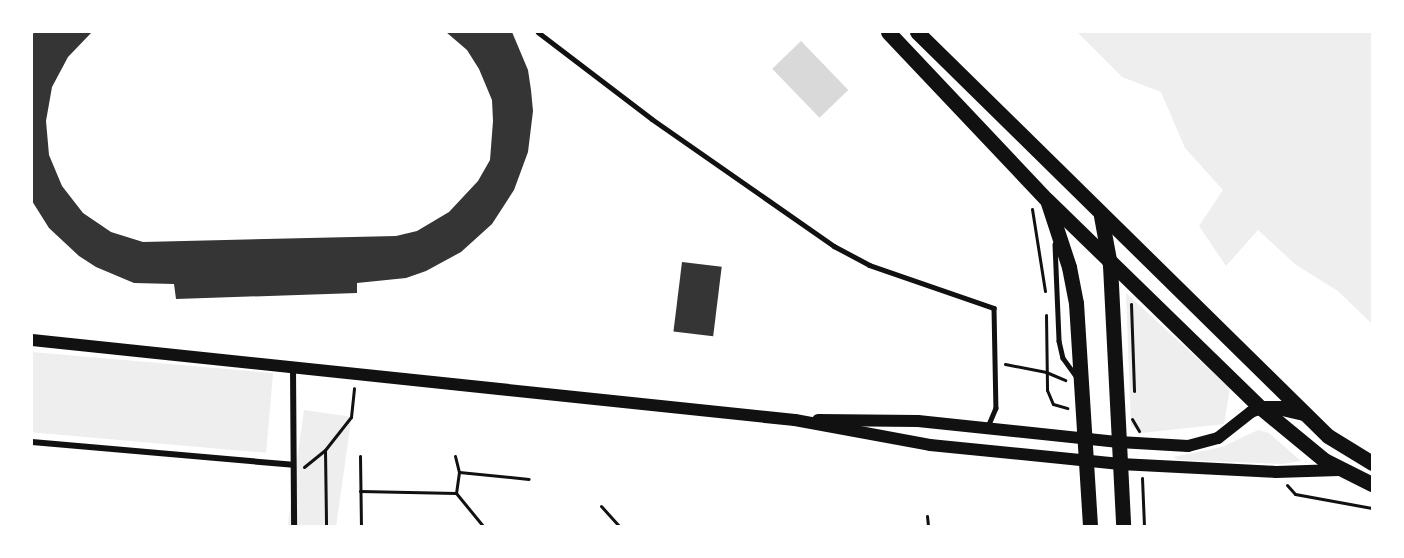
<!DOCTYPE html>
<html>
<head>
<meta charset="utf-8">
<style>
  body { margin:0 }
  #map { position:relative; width:1404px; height:558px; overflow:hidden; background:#fff; font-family:Mulish,sans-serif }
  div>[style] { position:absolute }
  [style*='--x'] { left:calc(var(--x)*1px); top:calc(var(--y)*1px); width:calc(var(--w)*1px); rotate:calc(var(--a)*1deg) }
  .green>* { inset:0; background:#eee; transform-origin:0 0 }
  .water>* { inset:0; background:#d9d9d9; transform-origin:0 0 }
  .building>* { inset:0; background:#353535; transform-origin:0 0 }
  .path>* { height:3px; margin:-1.5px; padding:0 1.5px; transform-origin:1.5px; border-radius:1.5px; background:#111 }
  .service>* { height:4.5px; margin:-2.25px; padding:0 2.25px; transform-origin:2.25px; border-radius:2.25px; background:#111 }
  .minor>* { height:6px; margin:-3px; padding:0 3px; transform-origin:3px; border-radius:3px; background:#111 }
  .secondary>* { height:12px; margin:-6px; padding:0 6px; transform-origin:6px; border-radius:6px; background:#111 }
  .primary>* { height:15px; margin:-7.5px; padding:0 7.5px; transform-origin:7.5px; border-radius:7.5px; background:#111 }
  span { translate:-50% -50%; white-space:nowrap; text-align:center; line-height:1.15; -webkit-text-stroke:4.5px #fff; paint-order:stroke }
  .frame { position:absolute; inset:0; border:33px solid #fff; pointer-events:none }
</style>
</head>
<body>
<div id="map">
  <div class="green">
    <div style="clip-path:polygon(1077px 32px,1372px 32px,1372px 324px,1338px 291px,1296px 265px,1258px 230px,1226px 266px,1199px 226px,1223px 190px,1185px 148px,1161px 92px,1122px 77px)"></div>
    <div style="clip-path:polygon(1126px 293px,1230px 388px,1224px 424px,1142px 433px,1131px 426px)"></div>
    <div style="left:32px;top:352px;width:242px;height:80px;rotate:5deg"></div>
    <div style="left:304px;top:410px;width:48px;height:116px;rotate:8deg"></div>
    <div style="clip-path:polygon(1258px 430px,1269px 433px,1301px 461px,1283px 464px,1178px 460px,1173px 457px,1222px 447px)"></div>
  </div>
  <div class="water">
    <div style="left:801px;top:41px;width:68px;height:40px;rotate:46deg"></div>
  </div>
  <div class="building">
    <div style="clip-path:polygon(34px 32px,92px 32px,68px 57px,52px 87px,46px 121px,49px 155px,62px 186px,83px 213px,111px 232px,143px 242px,396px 236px,417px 231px,449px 212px,478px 181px,490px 160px,493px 121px,492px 100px,479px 69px,467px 50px,446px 32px,512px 32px,528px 70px,531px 90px,533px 111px,528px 152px,514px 190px,492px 224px,461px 252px,426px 271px,406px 278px,357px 283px,357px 293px,176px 299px,174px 284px,134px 283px,96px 267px,79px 256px,49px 228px,32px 201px,32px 36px)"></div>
    <div style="left:682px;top:262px;width:40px;height:70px;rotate:7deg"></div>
  </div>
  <div class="path">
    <div style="--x:1032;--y:209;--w:83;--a:81"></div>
    <div style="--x:1131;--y:304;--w:87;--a:88"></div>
    <div style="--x:1046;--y:315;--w:75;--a:89.2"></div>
    <div style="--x:1047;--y:390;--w:15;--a:67"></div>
    <div style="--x:1053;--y:404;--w:15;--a:16"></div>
    <div style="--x:1005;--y:364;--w:42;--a:11"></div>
    <div style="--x:1046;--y:372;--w:21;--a:23"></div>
    <div style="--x:1132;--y:419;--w:14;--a:60"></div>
    <div style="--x:325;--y:450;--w:76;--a:89.2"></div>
    <div style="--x:360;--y:456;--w:70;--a:89.2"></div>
    <div style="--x:455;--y:456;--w:16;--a:76"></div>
    <div style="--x:459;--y:472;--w:21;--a:98"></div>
    <div style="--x:304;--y:467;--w:27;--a:-39"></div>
    <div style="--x:325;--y:450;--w:42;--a:-51.8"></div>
    <div style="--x:351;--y:417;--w:29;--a:-84"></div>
    <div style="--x:459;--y:472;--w:70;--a:5.7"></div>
    <div style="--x:1142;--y:478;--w:48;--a:87.6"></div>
    <div style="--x:1287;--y:485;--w:12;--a:48"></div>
    <div style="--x:1295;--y:494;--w:78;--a:10.3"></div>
    <div style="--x:360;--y:491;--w:96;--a:1.2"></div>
    <div style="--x:456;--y:493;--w:43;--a:50.7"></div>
    <div style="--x:601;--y:506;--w:27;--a:48"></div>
    <div style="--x:927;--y:516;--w:10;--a:84"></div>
  </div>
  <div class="service">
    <div style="--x:538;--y:32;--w:143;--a:37.3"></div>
    <div style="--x:652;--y:119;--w:222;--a:34.9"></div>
    <div style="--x:834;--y:246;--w:40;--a:28"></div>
    <div style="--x:869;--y:265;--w:132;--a:19"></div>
    <div style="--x:994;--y:308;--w:100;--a:88.9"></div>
    <div style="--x:996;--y:408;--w:21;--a:113"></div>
    <div style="--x:1055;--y:244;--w:97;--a:87.6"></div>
    <div style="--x:1059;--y:341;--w:17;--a:77"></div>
    <div style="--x:1063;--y:358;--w:24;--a:54"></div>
  </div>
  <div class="minor">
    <div style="--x:293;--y:367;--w:159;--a:89.6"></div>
    <div style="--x:32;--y:442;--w:262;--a:5"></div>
  </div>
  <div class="secondary">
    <div style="--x:32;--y:340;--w:767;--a:5.99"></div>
    <div style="--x:795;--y:420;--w:137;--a:10.5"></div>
    <div style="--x:930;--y:445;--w:191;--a:5.7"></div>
    <div style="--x:1120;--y:464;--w:156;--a:2.9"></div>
    <div style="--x:1276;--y:472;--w:63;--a:-1.8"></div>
    <div style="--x:818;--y:420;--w:100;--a:0.6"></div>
    <div style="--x:918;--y:421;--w:202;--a:6"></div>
    <div style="--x:1119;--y:442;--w:69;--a:3.3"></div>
    <div style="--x:1188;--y:446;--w:31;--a:-15"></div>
    <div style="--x:1218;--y:438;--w:42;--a:-38.2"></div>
    <div style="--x:1251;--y:412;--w:11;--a:-22"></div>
  </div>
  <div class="primary">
    <div style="--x:888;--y:32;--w:231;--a:46.6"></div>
    <div style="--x:1047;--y:200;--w:298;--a:44.2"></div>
    <div style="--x:1261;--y:408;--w:82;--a:39.5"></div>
    <div style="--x:1324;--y:460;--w:54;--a:26.6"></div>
    <div style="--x:917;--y:32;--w:576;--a:44.51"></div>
    <div style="--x:1328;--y:436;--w:52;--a:31.5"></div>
    <div style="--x:1048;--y:203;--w:67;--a:71.8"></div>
    <div style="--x:1069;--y:267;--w:37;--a:79"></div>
    <div style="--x:1076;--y:303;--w:223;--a:86.4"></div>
    <div style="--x:1101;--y:216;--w:50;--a:79.6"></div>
    <div style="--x:1110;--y:265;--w:261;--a:87.1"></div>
    <div style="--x:1261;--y:408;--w:21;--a:0"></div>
    <div style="--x:1282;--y:408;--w:22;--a:13"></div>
  </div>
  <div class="frame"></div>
</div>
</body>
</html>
